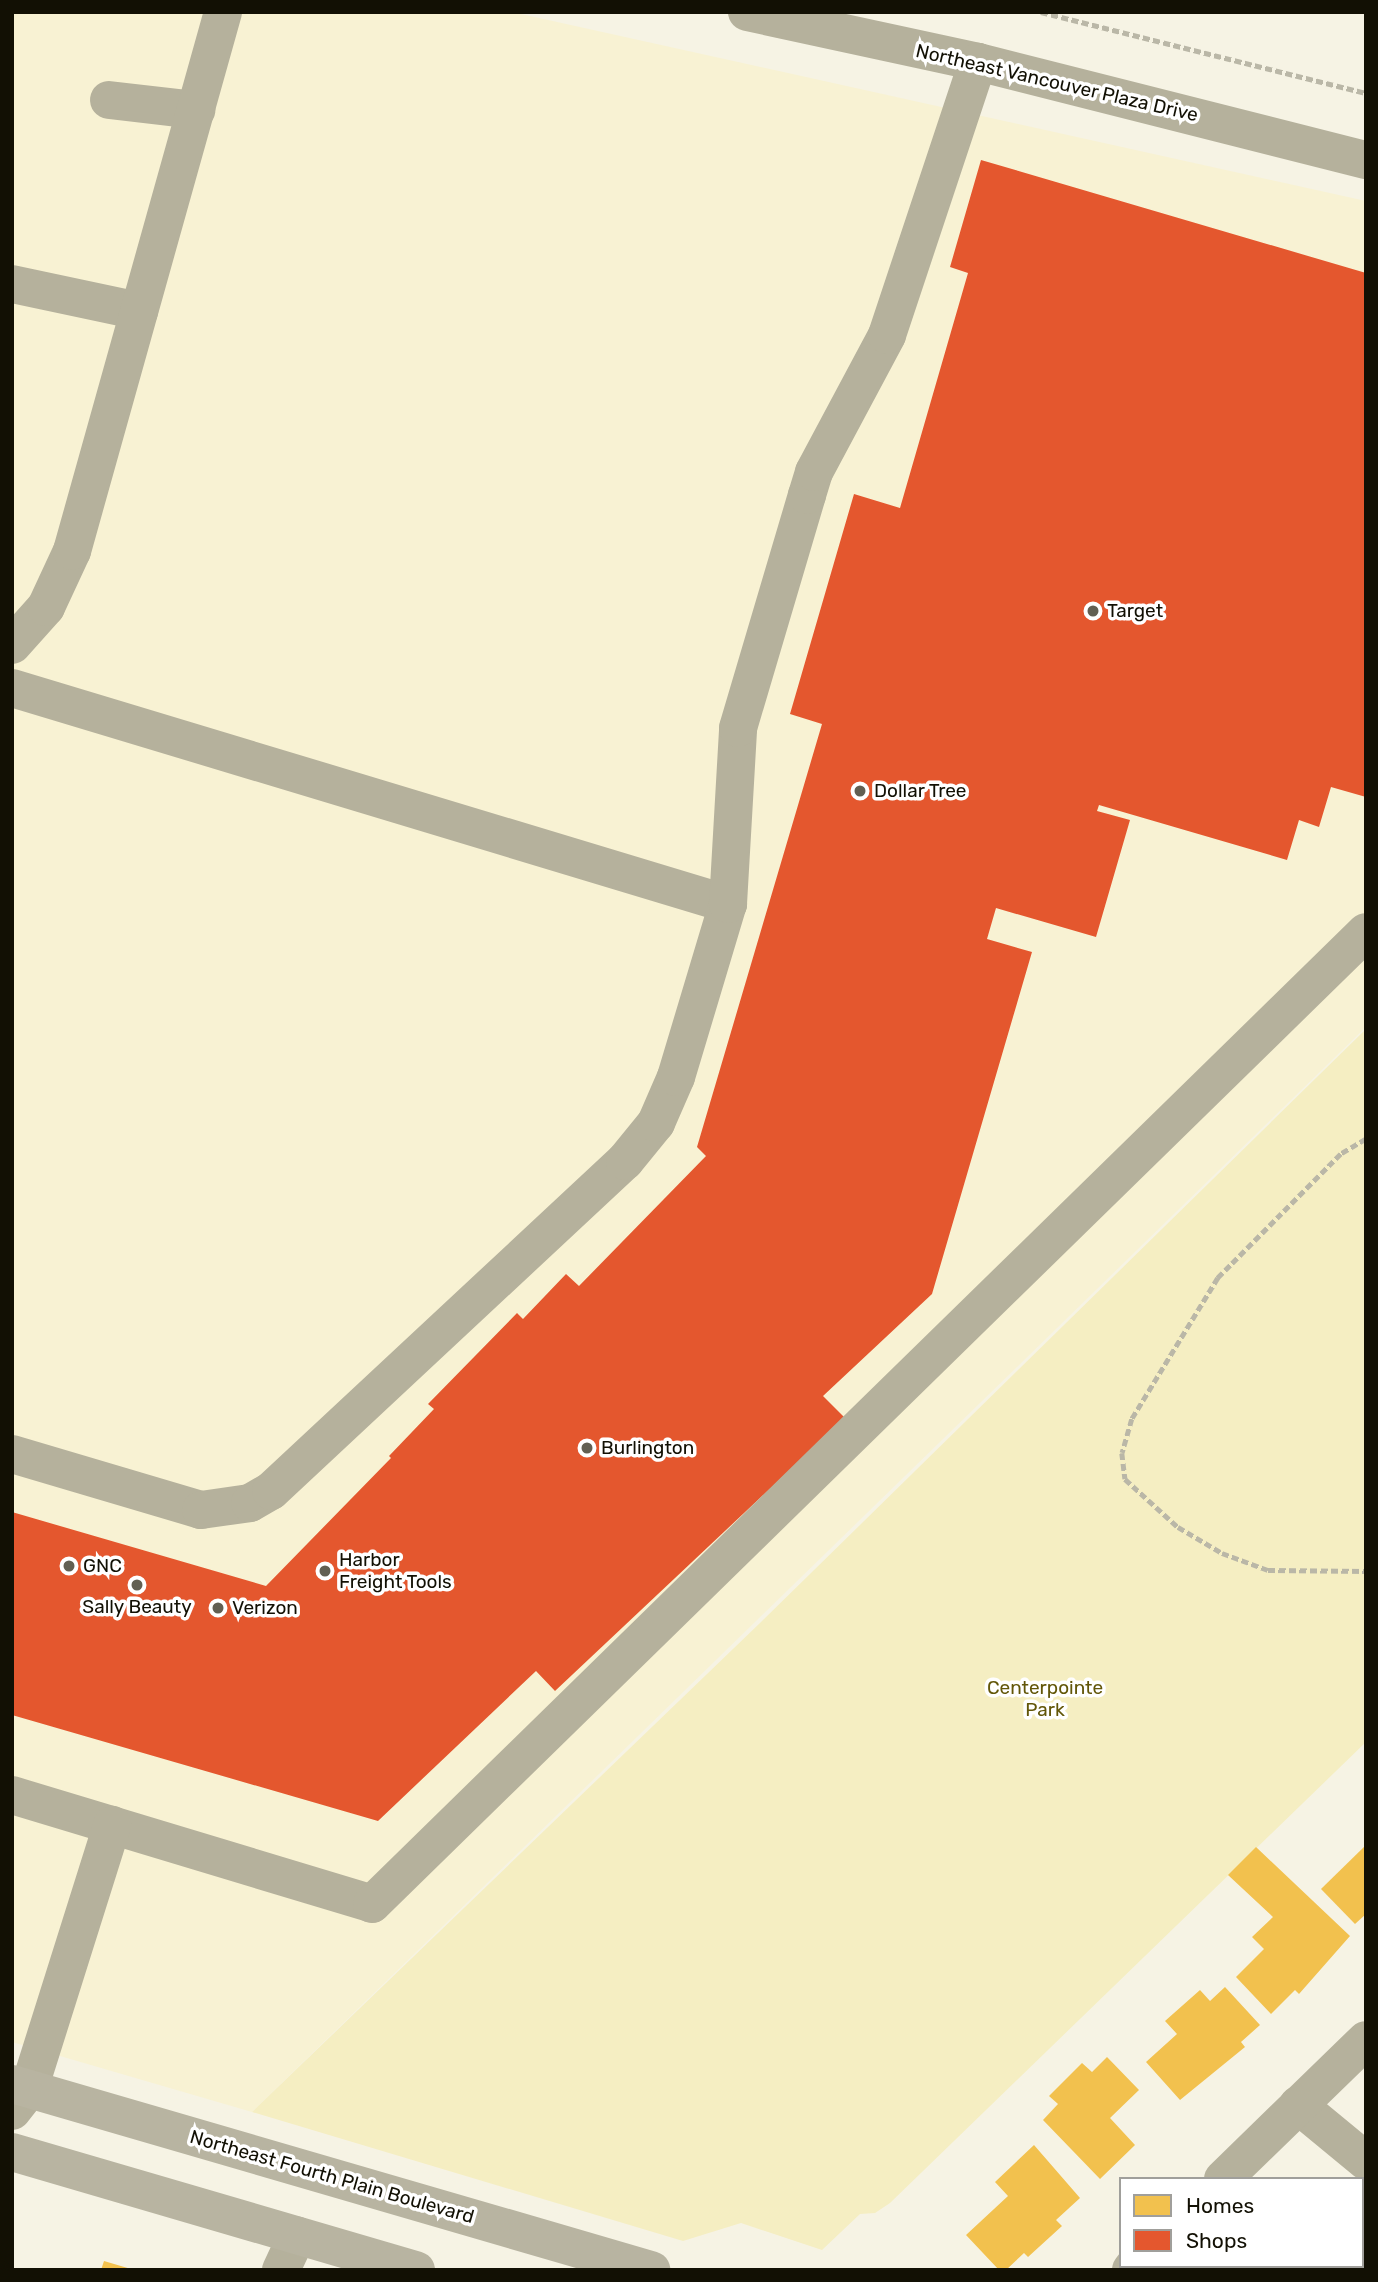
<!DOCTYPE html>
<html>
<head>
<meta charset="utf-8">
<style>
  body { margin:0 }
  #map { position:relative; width:1378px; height:2282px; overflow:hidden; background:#f6f3e4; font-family:Rubik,sans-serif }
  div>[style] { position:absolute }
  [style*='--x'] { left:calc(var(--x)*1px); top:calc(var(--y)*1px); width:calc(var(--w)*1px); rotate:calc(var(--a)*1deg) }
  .built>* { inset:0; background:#f8f2d3 }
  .green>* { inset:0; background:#f5eec2 }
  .homes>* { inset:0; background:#f2c14e }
  .shops>* { inset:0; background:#e4572e }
  .path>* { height:4.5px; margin-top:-2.25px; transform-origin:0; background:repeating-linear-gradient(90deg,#bab7a7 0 7px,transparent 0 10.5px) }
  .minor>* { height:38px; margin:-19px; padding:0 19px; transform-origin:19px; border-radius:19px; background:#b5b19c }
  .major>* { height:38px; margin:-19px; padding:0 19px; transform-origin:19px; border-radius:19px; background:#b8b4a1 }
  .dots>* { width:19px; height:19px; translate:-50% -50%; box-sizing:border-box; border:4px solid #fff; border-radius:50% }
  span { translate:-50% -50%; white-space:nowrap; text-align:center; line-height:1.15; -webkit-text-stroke:7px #fff; paint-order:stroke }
  .street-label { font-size:19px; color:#121004 }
  .poi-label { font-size:19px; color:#121004 }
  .left { translate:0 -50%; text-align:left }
  .park-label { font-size:19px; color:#625608 }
  .frame { position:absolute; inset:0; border:14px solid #121004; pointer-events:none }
  .legend { position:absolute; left:1119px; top:2177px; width:245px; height:91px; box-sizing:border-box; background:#fff; border:2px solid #a09f9b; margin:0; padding:9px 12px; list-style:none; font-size:21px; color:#121004 }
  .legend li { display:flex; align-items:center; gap:14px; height:35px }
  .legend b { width:35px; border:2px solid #a09f9b }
</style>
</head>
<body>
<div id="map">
  <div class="built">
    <div style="clip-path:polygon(12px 12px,512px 12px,1366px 201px,1366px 1027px,252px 2112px,12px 2042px)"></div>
  </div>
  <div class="green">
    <div style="clip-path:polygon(1366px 1029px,1366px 1742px,890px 2203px,875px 2213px,860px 2214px,822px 2250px,741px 2223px,683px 2241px,252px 2112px,760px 1623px)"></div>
  </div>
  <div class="homes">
    <div style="clip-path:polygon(1366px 1845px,1366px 1914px,1355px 1924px,1321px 1889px)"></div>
    <div style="clip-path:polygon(1256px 1847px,1350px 1936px,1299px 1994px,1295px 1990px,1271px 2014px,1236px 1977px,1264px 1949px,1252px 1937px,1273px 1917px,1228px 1875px)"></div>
    <div style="clip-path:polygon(1225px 1987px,1260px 2025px,1241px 2042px,1245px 2047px,1180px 2100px,1146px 2062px,1177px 2034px,1165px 2021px,1200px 1990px,1210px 2001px)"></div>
    <div style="clip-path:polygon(1107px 2057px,1139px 2090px,1110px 2118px,1135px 2145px,1100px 2179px,1043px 2120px,1058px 2104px,1049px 2096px,1082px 2063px,1092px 2072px)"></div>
    <div style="clip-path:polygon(1034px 2145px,1080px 2198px,1056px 2220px,1062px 2226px,1028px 2257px,1024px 2253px,1006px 2270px,999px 2270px,966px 2235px,1008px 2196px,995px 2182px)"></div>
    <div style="clip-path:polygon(104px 2261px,131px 2269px,130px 2270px,101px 2270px)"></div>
    <div style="clip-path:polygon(1276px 2266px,1348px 2266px,1272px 2270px)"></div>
  </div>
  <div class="shops">
    <div style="clip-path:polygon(981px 160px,1366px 273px,1366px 797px,1331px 787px,1319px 827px,1299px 820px,1287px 860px,1099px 805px,1097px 811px,1130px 820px,1096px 937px,996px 908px,987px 939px,1032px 952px,932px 1294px,823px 1396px,845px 1418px,555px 1691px,536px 1671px,378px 1821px,12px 1715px,12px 1512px,266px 1586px,391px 1458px,389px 1456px,434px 1409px,428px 1404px,517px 1313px,523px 1319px,566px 1274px,579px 1286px,706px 1156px,697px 1147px,822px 724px,790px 714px,854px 494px,900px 508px,968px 273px,950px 267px)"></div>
  </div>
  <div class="path">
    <div style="--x:1041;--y:12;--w:335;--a:14"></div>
    <div style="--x:1366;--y:1139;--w:29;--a:149"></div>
    <div style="--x:1341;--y:1154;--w:175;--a:134.8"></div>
    <div style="--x:1218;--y:1278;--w:165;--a:121.4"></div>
    <div style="--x:1132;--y:1419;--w:35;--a:106"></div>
    <div style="--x:1122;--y:1453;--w:26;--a:83"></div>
    <div style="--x:1125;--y:1479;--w:72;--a:42.2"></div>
    <div style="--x:1178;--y:1527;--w:51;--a:30.6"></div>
    <div style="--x:1222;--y:1553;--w:49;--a:20.3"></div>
    <div style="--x:1268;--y:1570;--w:98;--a:0.6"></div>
  </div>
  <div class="minor">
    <div style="--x:747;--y:12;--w:236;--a:12.2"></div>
    <div style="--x:978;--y:62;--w:400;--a:14.2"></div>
    <div style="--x:109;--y:100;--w:88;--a:6.6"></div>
    <div style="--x:12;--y:284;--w:130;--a:12"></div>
    <div style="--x:12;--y:645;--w:51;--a:-48.2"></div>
    <div style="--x:46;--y:607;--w:62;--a:-65.1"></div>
    <div style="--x:72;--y:551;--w:560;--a:-74.35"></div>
    <div style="--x:12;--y:688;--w:748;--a:16.79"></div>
    <div style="--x:12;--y:1454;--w:197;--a:16.5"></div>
    <div style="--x:201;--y:1510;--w:49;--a:-8.1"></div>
    <div style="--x:250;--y:1503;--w:24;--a:-30"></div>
    <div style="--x:271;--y:1491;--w:484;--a:-43"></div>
    <div style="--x:625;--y:1161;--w:49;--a:-50.8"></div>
    <div style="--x:656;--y:1123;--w:50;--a:-66.5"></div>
    <div style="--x:676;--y:1077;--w:181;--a:-73.3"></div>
    <div style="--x:728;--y:904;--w:176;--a:-86.7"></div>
    <div style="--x:738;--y:728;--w:243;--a:-73.5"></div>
    <div style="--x:807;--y:495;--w:24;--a:-73"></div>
    <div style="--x:814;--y:472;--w:155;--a:-61.9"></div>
    <div style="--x:887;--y:335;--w:288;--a:-71.6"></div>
    <div style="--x:12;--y:1795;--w:376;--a:16.8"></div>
    <div style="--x:372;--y:1904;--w:1390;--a:-44.36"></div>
    <div style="--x:1298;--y:2105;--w:88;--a:39.5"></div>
    <div style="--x:12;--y:2111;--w:28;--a:-52"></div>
    <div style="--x:29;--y:2089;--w:277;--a:-72.5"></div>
    <div style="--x:1223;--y:2179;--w:199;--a:-44.2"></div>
    <div style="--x:281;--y:2270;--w:38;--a:-65"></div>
    <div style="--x:1131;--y:2270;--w:5;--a:-53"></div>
  </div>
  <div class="major">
    <div style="--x:12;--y:2084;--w:666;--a:16.23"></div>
    <div style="--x:12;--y:2152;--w:421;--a:16.3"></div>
  </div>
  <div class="dots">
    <div style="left:1093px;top:611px;background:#625f52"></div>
    <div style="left:860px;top:791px;background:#625f52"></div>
    <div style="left:587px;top:1448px;background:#625f52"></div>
    <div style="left:69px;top:1566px;background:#625f52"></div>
    <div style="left:325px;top:1571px;background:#625f52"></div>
    <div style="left:137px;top:1585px;background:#625f52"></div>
    <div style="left:218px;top:1608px;background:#625f52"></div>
  </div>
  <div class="street-label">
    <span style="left:1057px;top:83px;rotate:13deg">Northeast Vancouver Plaza Drive</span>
    <span style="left:332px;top:2177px;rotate:16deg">Northeast Fourth Plain Boulevard</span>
  </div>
  <div class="poi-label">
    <span class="left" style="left:1107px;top:611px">Target</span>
    <span class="left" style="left:874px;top:791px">Dollar Tree</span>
    <span class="left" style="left:601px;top:1448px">Burlington</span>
    <span class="left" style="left:339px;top:1571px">Harbor<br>Freight Tools</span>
    <span class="left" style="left:83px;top:1566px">GNC</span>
    <span style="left:137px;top:1607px">Sally Beauty</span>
    <span class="left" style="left:232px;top:1608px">Verizon</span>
  </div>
  <div class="park-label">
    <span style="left:1045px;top:1699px">Centerpointe<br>Park</span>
  </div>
  <div class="frame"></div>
  <ul class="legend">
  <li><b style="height:19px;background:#f2c14e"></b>Homes</li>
  <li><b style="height:19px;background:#e4572e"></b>Shops</li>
  </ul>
</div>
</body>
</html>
